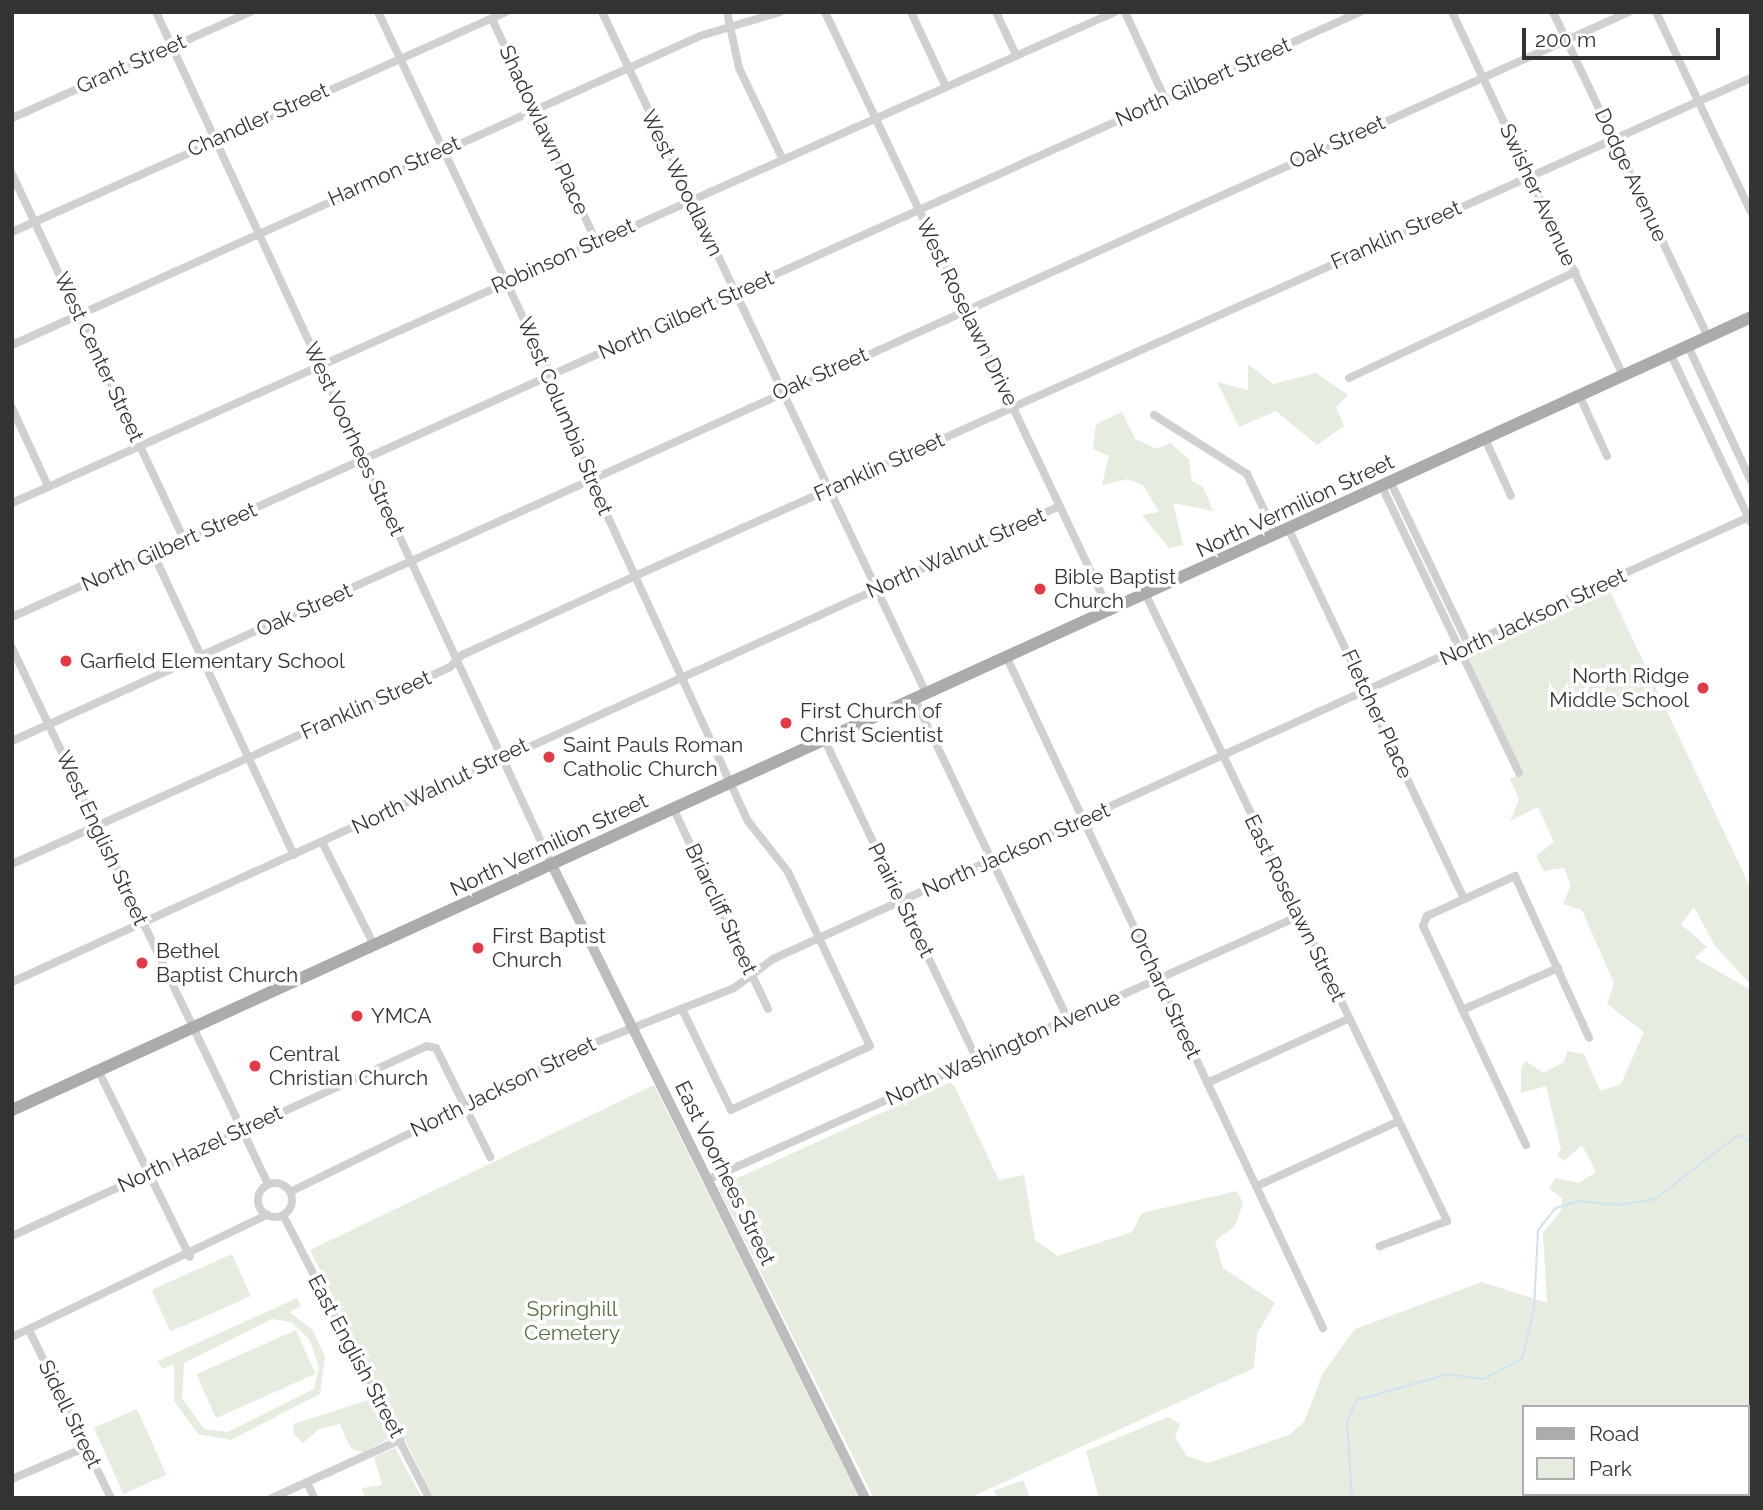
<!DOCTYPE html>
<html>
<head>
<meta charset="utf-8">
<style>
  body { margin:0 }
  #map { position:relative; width:1763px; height:1510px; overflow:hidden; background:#fff; font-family:Raleway,sans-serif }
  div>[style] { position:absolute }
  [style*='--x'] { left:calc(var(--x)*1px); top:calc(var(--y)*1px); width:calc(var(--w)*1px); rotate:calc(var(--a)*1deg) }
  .green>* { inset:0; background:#e6ecdf; transform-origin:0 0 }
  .stream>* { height:2px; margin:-1px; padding:0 1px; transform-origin:1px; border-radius:1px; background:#cfe2ee }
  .minor>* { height:8px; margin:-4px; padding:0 4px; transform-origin:4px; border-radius:4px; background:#d0d0d0 }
  .minor>.ring { margin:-4px; padding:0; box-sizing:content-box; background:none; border:8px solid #d0d0d0; border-radius:50% }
  .secondary>* { height:10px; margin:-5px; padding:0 5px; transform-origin:5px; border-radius:5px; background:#bdbdbd }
  .primary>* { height:12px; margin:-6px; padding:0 6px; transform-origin:6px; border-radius:6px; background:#ababab }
  .dots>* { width:19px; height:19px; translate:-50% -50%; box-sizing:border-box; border:4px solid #fff; border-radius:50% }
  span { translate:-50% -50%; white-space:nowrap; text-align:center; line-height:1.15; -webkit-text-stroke:7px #fff; paint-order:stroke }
  .street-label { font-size:21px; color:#333 }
  .poi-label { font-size:21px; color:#333 }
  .left { translate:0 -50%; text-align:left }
  .right { translate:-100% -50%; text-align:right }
  .park-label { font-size:21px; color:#56703f }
  .frame { position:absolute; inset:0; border:14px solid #333; pointer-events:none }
  .legend { position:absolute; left:1522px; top:1405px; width:228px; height:91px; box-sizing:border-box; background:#fff; border:2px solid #adadad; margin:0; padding:9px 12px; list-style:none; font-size:21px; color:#333 }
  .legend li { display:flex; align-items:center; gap:14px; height:35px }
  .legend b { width:35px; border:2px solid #adadad }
  .scale { position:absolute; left:1522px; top:28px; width:198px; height:32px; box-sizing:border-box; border:4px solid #333; border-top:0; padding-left:9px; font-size:21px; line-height:24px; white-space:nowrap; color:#333; -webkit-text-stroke:5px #fff; paint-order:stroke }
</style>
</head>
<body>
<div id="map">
  <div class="green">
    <div style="clip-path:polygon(1248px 364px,1273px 384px,1316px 373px,1348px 395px,1336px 407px,1344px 426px,1317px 445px,1276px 411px,1239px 427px,1217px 382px,1248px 390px)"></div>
    <div style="clip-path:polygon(1122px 412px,1135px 439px,1157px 449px,1170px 443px,1189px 459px,1192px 481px,1203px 487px,1213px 511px,1173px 503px,1183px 545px,1169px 548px,1142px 515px,1159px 512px,1143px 485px,1128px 479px,1102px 485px,1109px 456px,1093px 449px,1096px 424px)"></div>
    <div style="clip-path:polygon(1609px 589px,1751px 889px,1751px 985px,1715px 946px,1694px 907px,1681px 924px,1707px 947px,1695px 958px,1751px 990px,1751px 1473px,1747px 1407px,1523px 1407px,1523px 1494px,1749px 1498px,1099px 1498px,1086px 1451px,1168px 1417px,1180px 1424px,1175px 1437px,1187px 1456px,1208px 1463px,1289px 1435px,1304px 1422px,1323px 1373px,1355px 1329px,1482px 1282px,1547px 1303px,1543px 1233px,1561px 1211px,1562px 1198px,1549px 1188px,1556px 1178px,1579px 1183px,1596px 1172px,1582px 1145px,1564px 1161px,1557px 1155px,1561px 1149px,1546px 1086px,1521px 1093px,1521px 1068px,1526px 1061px,1543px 1073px,1564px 1062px,1567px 1051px,1584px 1054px,1600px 1091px,1621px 1084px,1644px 1032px,1607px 1004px,1614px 983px,1582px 910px,1563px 904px,1571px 885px,1564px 868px,1544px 871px,1536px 856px,1554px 842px,1538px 807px,1510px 821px,1519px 799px,1510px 779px,1523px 773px,1467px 654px)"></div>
    <div style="clip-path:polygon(952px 1081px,999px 1180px,1024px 1175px,1035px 1240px,1058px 1256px,1132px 1232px,1142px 1213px,1237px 1191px,1243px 1203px,1235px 1226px,1215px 1241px,1223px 1268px,1275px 1303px,1257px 1334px,1254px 1368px,969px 1498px,874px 1498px,718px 1187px)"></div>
    <div style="clip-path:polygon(654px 1085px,859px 1498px,434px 1498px,310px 1250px)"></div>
    <div style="left:232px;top:1254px;width:46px;height:88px;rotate:66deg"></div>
    <div style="clip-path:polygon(evenodd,297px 1298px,301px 1306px,289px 1312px,312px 1329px,325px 1356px,320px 1394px,231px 1440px,198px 1434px,174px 1401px,174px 1364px,162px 1369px,158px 1361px,297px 1298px,272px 1319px,291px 1322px,310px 1340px,319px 1368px,314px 1389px,228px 1432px,204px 1429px,182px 1398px,184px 1363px,272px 1319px)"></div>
    <div style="left:296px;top:1330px;width:48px;height:109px;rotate:66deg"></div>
    <div style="clip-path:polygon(372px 1399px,392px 1437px,364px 1452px,351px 1449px,340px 1424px,319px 1429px,303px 1443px,294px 1434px,293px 1424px)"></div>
    <div style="left:137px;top:1409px;width:72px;height:47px;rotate:66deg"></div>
    <div style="clip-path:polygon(395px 1448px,422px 1498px,365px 1498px,362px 1488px,382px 1485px,374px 1457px)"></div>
    <div style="clip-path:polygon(1023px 1480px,1030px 1498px,997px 1498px,994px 1491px)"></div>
  </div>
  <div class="stream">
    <div style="--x:1352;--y:1498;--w:77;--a:-93.7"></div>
    <div style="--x:1347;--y:1421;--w:23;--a:-65"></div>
    <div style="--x:1357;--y:1400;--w:95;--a:-15.9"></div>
    <div style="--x:1448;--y:1374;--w:36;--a:8"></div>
    <div style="--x:1484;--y:1379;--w:43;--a:-27.8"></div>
    <div style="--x:1522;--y:1359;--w:51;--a:-76.5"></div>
    <div style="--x:1534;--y:1309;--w:79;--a:-87.1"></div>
    <div style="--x:1538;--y:1230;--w:28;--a:-51"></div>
    <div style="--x:1556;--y:1208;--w:24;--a:-17"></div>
    <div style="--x:1579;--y:1201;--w:39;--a:6"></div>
    <div style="--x:1618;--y:1205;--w:37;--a:-9"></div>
    <div style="--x:1655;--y:1199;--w:105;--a:-37.6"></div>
    <div style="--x:1738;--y:1135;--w:14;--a:25"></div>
  </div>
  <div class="minor">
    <div style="--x:156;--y:12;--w:940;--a:65.1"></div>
    <div style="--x:378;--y:12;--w:394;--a:64.6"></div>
    <div style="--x:547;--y:368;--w:118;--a:68.6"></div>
    <div style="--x:590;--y:478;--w:378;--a:65.3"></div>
    <div style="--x:748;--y:821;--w:65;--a:51.9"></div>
    <div style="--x:788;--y:872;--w:192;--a:64.8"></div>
    <div style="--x:870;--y:1046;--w:153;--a:155.3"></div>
    <div style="--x:731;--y:1110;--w:110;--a:-115.9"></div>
    <div style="--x:602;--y:12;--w:756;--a:64.55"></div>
    <div style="--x:727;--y:12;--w:57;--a:77.9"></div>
    <div style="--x:739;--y:68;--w:102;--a:64.4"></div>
    <div style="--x:825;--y:12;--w:664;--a:64.59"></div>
    <div style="--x:911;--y:12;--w:83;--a:65"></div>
    <div style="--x:996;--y:12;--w:47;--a:65.1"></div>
    <div style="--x:1125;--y:12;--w:96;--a:65.3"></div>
    <div style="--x:1452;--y:12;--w:403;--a:64.8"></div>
    <div style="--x:1553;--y:12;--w:360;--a:64.5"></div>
    <div style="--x:1656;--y:12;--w:221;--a:64.6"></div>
    <div style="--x:492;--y:19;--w:245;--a:64.9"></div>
    <div style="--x:12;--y:118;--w:261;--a:-24"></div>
    <div style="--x:12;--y:174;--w:404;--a:64.8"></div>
    <div style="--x:12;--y:232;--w:541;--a:-24.01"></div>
    <div style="--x:12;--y:345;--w:754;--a:-24.19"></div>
    <div style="--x:700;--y:36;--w:84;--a:-16.7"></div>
    <div style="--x:1688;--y:346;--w:149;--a:65"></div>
    <div style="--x:1671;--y:355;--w:186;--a:64.5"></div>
    <div style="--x:1349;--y:378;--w:250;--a:-25.1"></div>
    <div style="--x:1580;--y:397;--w:65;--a:65.4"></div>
    <div style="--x:12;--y:408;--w:86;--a:65.2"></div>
    <div style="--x:1154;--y:415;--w:110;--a:32.4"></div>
    <div style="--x:1247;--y:474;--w:68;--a:64.6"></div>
    <div style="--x:1486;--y:441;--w:60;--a:65.6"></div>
    <div style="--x:1391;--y:483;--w:181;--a:64.4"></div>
    <div style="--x:1382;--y:487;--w:317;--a:64.4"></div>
    <div style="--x:12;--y:503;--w:1207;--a:-24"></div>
    <div style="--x:1289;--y:530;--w:407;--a:64.6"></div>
    <div style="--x:153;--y:553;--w:333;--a:65"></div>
    <div style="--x:1146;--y:595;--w:695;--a:64.32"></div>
    <div style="--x:1447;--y:1221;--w:72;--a:159.5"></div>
    <div style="--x:12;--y:617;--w:1478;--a:-24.17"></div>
    <div style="--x:12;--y:648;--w:594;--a:64.47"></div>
    <div style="--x:1007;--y:658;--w:741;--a:64.75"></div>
    <div style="--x:915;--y:700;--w:354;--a:64.4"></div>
    <div style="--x:12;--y:741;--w:1774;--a:-24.27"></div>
    <div style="--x:825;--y:741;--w:353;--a:64.5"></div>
    <div style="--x:674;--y:810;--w:220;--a:64.7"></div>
    <div style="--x:322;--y:842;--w:115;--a:63.2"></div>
    <div style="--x:12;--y:864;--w:480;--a:-24.2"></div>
    <div style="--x:450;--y:667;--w:17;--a:-45"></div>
    <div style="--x:462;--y:655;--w:190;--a:-24.5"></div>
    <div style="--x:635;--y:576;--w:1222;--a:-24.05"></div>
    <div style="--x:12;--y:982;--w:1151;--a:-24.43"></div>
    <div style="--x:1462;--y:1010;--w:105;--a:-23.6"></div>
    <div style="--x:98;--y:1070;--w:208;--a:63.8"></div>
    <div style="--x:1207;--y:1083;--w:155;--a:-24.4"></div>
    <div style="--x:1526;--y:1145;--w:242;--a:-115.2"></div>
    <div style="--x:1423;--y:926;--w:11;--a:-68"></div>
    <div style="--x:1427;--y:916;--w:97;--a:-24.4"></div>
    <div style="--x:1515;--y:876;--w:178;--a:65.4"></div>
    <div style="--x:707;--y:1180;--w:648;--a:-24.03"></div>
    <div class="ring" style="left:258px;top:1183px;width:26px;height:26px"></div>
    <div style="--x:1257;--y:1186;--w:154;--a:-24.6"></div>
    <div style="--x:290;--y:1192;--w:339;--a:-26.1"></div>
    <div style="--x:594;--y:1043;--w:150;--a:-21.4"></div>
    <div style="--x:734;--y:988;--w:49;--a:-36.6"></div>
    <div style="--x:773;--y:959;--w:51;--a:-24.5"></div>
    <div style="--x:819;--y:938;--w:1023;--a:-24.36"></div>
    <div style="--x:283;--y:1215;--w:318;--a:62.7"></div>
    <div style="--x:12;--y:1236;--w:456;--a:-24.6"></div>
    <div style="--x:427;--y:1046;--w:9;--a:13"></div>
    <div style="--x:436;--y:1048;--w:122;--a:63.6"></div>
    <div style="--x:29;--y:1330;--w:187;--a:64"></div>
    <div style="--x:12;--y:1337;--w:283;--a:-25.6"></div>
    <div style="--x:12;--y:1479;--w:81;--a:-23.4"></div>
    <div style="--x:307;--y:1482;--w:17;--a:66"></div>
    <div style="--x:272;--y:1498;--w:141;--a:-24.4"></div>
  </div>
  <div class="secondary">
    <div style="--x:552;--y:865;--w:706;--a:63.69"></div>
  </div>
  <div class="primary">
    <div style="--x:12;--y:1110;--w:1911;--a:-24.51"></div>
  </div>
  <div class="dots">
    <div style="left:1040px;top:589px;background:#e63946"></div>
    <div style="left:66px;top:661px;background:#e63946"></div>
    <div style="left:1703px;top:688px;background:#e63946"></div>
    <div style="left:786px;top:723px;background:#e63946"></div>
    <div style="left:549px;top:757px;background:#e63946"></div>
    <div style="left:478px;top:948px;background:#e63946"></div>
    <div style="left:142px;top:963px;background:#e63946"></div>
    <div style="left:357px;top:1016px;background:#e63946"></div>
    <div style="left:255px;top:1066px;background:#e63946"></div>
  </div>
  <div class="street-label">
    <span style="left:131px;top:64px;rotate:-24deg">Grant Street</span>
    <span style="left:1203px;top:82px;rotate:-24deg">North Gilbert Street</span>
    <span style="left:258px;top:120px;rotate:-24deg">Chandler Street</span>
    <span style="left:544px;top:130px;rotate:65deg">Shadowlawn Place</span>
    <span style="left:1337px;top:142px;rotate:-24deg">Oak Street</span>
    <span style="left:394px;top:171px;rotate:-24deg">Harmon Street</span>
    <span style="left:1631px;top:175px;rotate:65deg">Dodge Avenue</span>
    <span style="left:682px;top:183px;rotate:64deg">West Woodlawn</span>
    <span style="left:1538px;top:195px;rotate:65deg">Swisher Avenue</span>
    <span style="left:1396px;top:235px;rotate:-24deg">Franklin Street</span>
    <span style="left:563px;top:256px;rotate:-24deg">Robinson Street</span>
    <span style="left:967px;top:312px;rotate:64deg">West Roselawn Drive</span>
    <span style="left:686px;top:315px;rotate:-24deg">North Gilbert Street</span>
    <span style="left:99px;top:357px;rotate:65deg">West Center Street</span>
    <span style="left:820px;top:374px;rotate:-24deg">Oak Street</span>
    <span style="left:565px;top:416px;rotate:67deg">West Columbia Street</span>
    <span style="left:354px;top:439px;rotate:65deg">West Voorhees Street</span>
    <span style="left:879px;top:467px;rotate:-24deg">Franklin Street</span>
    <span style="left:1295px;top:506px;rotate:-25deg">North Vermilion Street</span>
    <span style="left:169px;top:547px;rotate:-24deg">North Gilbert Street</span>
    <span style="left:956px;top:553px;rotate:-24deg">North Walnut Street</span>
    <span style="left:304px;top:610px;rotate:-24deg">Oak Street</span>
    <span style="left:1533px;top:617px;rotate:-25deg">North Jackson Street</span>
    <span style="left:366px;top:705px;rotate:-24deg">Franklin Street</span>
    <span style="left:1377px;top:714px;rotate:65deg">Fletcher Place</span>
    <span style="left:440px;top:786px;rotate:-26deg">North Walnut Street</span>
    <span style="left:102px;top:838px;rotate:65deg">West English Street</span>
    <span style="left:549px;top:845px;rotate:-25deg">North Vermilion Street</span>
    <span style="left:1016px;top:850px;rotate:-24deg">North Jackson Street</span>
    <span style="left:901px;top:900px;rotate:64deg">Prairie Street</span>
    <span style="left:1295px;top:908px;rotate:64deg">East Roselawn Street</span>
    <span style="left:721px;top:909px;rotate:65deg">Briarcliff Street</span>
    <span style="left:1165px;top:993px;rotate:65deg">Orchard Street</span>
    <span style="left:1003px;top:1048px;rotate:-24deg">North Washington Avenue</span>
    <span style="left:503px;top:1087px;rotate:-26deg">North Jackson Street</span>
    <span style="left:200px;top:1149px;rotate:-25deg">North Hazel Street</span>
    <span style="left:725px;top:1173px;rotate:64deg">East Voorhees Street</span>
    <span style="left:356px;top:1356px;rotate:62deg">East English Street</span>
    <span style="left:70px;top:1414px;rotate:64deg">Sidell Street</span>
  </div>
  <div class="poi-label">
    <span class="left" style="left:1054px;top:589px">Bible Baptist<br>Church</span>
    <span class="left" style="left:80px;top:661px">Garfield Elementary School</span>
    <span class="right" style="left:1689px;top:688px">North Ridge<br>Middle School</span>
    <span class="left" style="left:800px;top:723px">First Church of<br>Christ Scientist</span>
    <span class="left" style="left:563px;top:757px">Saint Pauls Roman<br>Catholic Church</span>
    <span class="left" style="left:492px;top:948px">First Baptist<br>Church</span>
    <span class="left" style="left:156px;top:963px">Bethel<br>Baptist Church</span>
    <span class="left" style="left:371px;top:1016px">YMCA</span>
    <span class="left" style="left:269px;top:1066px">Central<br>Christian Church</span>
  </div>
  <div class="park-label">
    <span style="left:572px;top:1321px">Springhill<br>Cemetery</span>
  </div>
  <div class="frame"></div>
  <ul class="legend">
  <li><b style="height:9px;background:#ababab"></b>Road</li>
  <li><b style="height:19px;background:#e6ecdf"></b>Park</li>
  </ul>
  <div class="scale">200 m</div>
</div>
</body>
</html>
